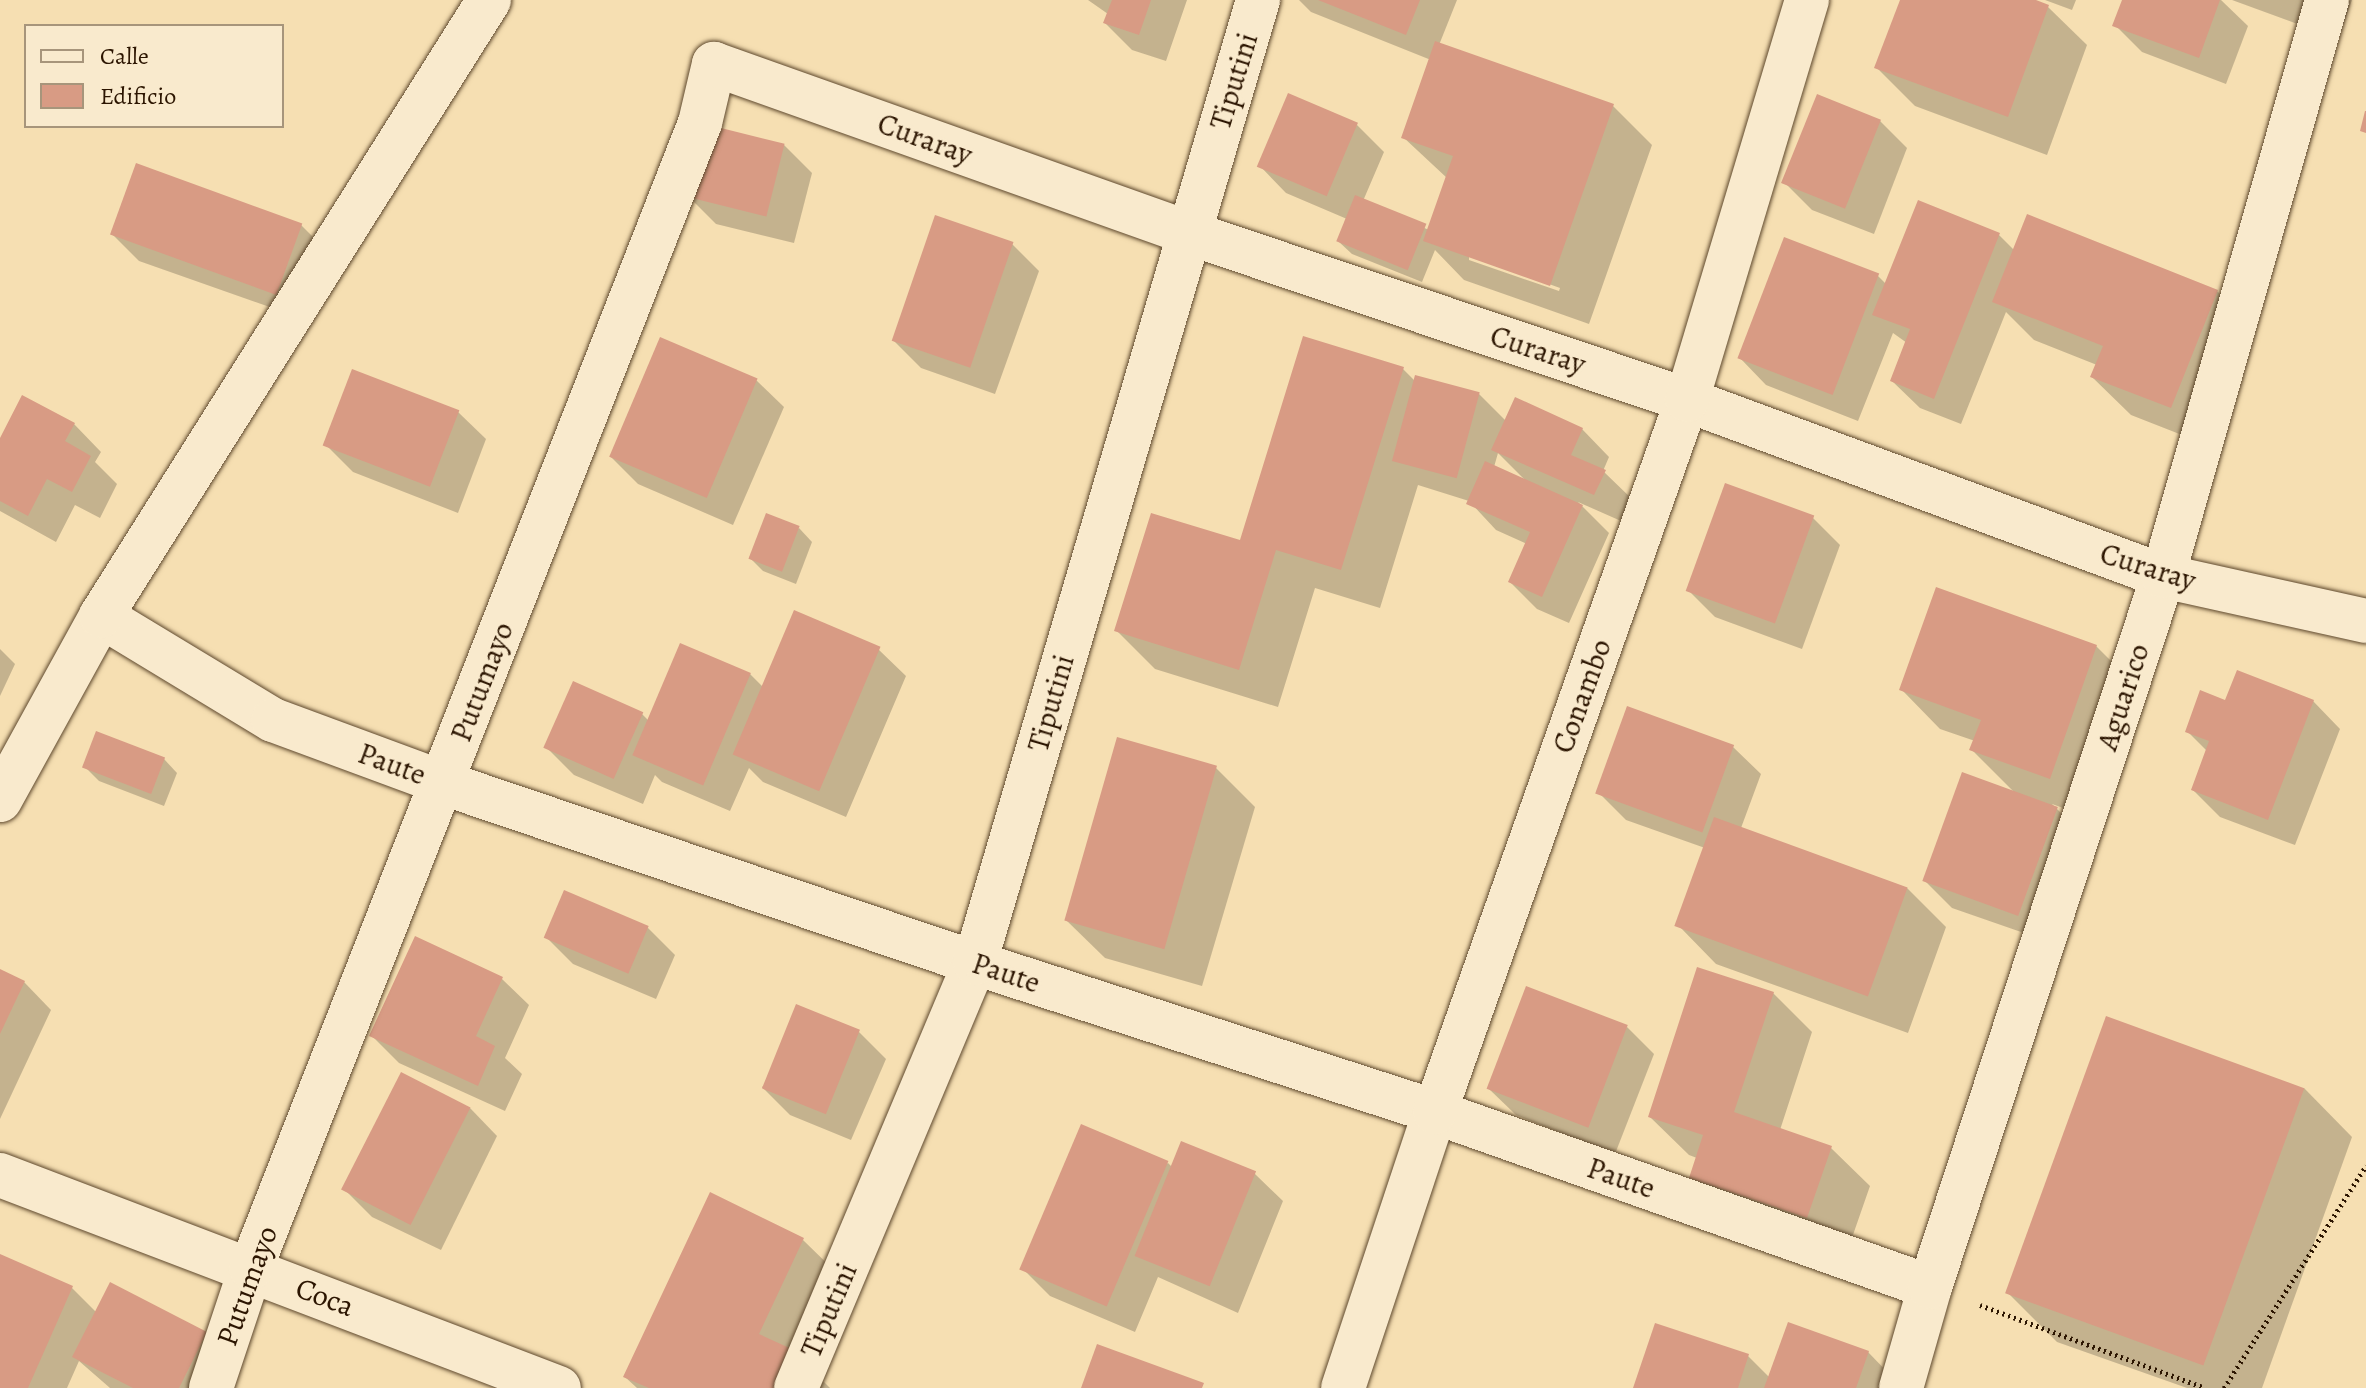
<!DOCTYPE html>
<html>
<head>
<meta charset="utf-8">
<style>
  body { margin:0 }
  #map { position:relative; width:2366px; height:1388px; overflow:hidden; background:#f6dfb2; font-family:Alegreya,serif }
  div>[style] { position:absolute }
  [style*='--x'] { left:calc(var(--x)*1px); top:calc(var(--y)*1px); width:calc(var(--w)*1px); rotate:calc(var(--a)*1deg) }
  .shadow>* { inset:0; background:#0003 }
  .building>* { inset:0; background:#d89b84; transform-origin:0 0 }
  .path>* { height:5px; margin-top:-2.5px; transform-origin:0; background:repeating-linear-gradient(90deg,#2c1501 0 2px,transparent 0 6px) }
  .roads { filter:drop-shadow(0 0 2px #5e482d) drop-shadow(0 0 2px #5e482d) }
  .street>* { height:44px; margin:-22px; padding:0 22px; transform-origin:22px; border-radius:22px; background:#f9eacd }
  span { translate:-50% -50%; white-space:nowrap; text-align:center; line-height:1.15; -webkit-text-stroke:6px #f9eacd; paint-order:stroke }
  .street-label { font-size:30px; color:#2c1501 }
  .legend { position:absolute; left:24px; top:24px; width:260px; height:104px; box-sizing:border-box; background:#f9eacd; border:2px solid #a7957b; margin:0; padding:10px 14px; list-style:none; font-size:24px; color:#2c1501 }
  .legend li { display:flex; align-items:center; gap:16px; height:40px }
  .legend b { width:40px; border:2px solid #a7957b }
</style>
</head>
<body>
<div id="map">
  <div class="shadow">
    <div style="clip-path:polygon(1088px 0,1187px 0,1166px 61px,1132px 50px,1105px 23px,1108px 14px)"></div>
    <div style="clip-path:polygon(evenodd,1299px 0,1457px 0,1439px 45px,1613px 106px,1652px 145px,1589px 324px,1464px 280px,1435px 250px,1422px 282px,1352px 254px,1338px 241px,1347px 219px,1286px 193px,1259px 165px,1357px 125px,1384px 152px,1363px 201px,1429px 230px,1447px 178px,1403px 137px,1431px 60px,1311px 12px,1299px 0,1469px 255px,1560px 288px,1559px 291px,1469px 260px,1469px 255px)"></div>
    <div style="clip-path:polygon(1902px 0,2030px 0,2048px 7px,2087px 45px,2047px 155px,1915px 106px,1876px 67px)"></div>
    <div style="clip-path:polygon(2045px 0,2076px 0,2072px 10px)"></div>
    <div style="clip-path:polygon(2124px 0,2221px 0,2248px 26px,2226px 84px,2142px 52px,2115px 25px)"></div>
    <div style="clip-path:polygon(2232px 0,2352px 0,2338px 39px)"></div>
    <div style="clip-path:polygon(1880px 121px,1907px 148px,1874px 234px,1812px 210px,1784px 182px)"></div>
    <div style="clip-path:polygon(784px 145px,812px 173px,794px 243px,716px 224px,689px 197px)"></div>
    <div style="clip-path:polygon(301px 225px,328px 252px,304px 319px,139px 261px,112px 234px)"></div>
    <div style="clip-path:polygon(1998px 234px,2015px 251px,2217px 291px,2256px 330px,2210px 446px,2131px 415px,2092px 377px,2097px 365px,2034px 340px,2006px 312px,1961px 424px,1920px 408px,1892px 381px,1907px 343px,1893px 333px,1858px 421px,1766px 385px,1739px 357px,1878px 276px,1886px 284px)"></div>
    <div style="clip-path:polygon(1012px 244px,1039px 271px,995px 394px,921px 368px,894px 341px)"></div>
    <div style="clip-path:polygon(evenodd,1403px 369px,1415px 381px,1479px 394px,1506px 421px,1582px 429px,1609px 457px,1603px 471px,1632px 499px,1621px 521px,1578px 502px,1609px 533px,1569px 623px,1537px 609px,1510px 582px,1527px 544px,1496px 530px,1469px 501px,1418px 485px,1380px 608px,1315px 588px,1278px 707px,1155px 669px,1116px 630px,1241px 542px,1403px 369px,1498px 453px,1525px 480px,1494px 467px,1498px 453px)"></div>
    <div style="clip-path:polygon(354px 372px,458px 412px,486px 439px,458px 513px,353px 472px,326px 445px)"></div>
    <div style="clip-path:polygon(756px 380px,784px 407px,733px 525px,638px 484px,611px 457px)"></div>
    <div style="clip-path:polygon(74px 424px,101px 452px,95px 462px,117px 484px,100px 518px,75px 505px,56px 542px,0 511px,0 442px)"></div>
    <div style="clip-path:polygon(1813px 518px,1840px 545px,1802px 649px,1715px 617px,1688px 590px)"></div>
    <div style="clip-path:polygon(799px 528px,812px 542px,796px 584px,763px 571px,749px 557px)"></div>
    <div style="clip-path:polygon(2096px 646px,2135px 685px,2088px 817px,2052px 804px,2084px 836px,2047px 941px,1952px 908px,1925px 881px,2016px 794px,1972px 750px,1975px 741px,1940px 729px,1902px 690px)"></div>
    <div style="clip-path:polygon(0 649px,15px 664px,0 696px)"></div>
    <div style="clip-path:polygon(878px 649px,906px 676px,846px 817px,763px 782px,749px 768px,730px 811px,662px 782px,655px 775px,643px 804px,574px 775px,547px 748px,642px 714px,649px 721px,750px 674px,764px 688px)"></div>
    <div style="clip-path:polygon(2313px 701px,2340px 729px,2295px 845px,2220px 817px,2193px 790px,2207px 751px,2187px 731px,2226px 702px)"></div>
    <div style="clip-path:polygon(1629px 709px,1733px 747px,1761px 774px,1741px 828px,1907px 888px,1946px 927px,1908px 1033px,1716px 964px,1678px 925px,1705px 848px,1626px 820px,1599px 793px)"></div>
    <div style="clip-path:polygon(164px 759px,177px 773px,164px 806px,99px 781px,85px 767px)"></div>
    <div style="clip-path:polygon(1216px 768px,1255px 807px,1202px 986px,1105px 958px,1066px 920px)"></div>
    <div style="clip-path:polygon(648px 928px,675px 955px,656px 999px,573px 964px,546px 937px)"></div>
    <div style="clip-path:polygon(0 971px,24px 982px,51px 1010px,0 1119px)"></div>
    <div style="clip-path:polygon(501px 978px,529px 1005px,505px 1058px,522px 1074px,505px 1111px,399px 1063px,372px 1036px)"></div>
    <div style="clip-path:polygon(1773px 993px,1812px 1032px,1780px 1130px,1831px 1148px,1870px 1186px,1846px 1255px,1730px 1216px,1691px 1177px,1697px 1158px,1689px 1155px,1650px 1117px)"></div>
    <div style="clip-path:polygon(1627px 1027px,1654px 1054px,1615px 1154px,1516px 1115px,1488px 1088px)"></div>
    <div style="clip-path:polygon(859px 1032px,886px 1059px,851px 1140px,790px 1115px,762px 1087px)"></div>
    <div style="clip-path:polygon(2304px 1088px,2352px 1137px,2262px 1388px,2187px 1388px,2057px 1342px,2009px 1294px)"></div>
    <div style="clip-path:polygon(470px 1108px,497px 1136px,441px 1250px,372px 1217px,345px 1190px)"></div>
    <div style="clip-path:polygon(1182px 1144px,1255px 1174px,1283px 1201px,1238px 1313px,1158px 1277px,1135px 1332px,1050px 1296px,1023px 1269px,1168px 1163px,1172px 1167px)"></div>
    <div style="clip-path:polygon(803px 1240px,842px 1278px,803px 1361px,830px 1388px,637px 1388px,625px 1377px)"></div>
    <div style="clip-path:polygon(0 1257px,72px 1288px,96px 1312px,206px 1334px,219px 1388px,110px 1388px,79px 1361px,67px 1388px,0 1388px)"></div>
    <div style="clip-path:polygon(1868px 1352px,1895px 1380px,1892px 1388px,1635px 1388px,1748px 1356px,1770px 1378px)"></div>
  </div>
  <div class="building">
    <div style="clip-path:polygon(1112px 0,1151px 0,1139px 35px,1103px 23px)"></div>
    <div style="clip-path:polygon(1318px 0,1420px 0,1406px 35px)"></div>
    <div style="clip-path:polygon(1900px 0,2036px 0,2049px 5px,2008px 117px,1874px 68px)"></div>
    <div style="clip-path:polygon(2122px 0,2220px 0,2199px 58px,2112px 26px)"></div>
    <div style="clip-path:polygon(1435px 41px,1614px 104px,1550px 286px,1423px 241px,1453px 156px,1401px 138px)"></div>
    <div style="left:1288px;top:93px;width:76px;height:80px;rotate:23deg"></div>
    <div style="left:1817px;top:94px;width:69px;height:96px;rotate:22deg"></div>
    <div style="clip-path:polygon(2365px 111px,2366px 111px,2366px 133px,2360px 131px)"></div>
    <div style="left:705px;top:124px;width:82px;height:75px;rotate:14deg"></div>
    <div style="left:136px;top:163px;width:177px;height:76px;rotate:20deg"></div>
    <div style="left:1355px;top:195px;width:77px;height:50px;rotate:22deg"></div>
    <div style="clip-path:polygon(1918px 200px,2000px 233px,1934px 399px,1890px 381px,1910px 329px,1872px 315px)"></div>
    <div style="clip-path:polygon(2027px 214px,2218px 290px,2171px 408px,2090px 377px,2103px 346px,1992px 302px)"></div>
    <div style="left:935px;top:215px;width:83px;height:133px;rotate:19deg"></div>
    <div style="left:1784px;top:237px;width:102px;height:130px;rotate:21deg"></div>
    <div style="clip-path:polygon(1303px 336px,1404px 367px,1341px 570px,1276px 550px,1239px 670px,1114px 631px,1151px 513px,1240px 540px)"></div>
    <div style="left:660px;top:337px;width:106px;height:130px;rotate:23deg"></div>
    <div style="left:352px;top:369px;width:115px;height:82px;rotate:21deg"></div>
    <div style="left:1415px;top:375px;width:67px;height:89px;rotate:15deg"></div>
    <div style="clip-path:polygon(22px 395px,75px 423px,65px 441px,91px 456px,72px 492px,47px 479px,28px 516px,0 501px,0 438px)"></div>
    <div style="clip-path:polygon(1515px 397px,1583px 428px,1571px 455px,1606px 470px,1594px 495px,1491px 450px)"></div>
    <div style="clip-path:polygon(1485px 461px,1583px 505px,1542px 597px,1508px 582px,1530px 532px,1466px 504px)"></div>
    <div style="left:1725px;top:483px;width:95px;height:115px;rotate:20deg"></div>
    <div style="left:766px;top:513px;width:36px;height:49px;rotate:21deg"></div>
    <div style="clip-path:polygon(1936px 587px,2097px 645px,2050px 779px,1969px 750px,1981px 720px,1899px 690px)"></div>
    <div style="left:794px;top:610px;width:94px;height:157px;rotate:23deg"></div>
    <div style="left:680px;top:643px;width:77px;height:122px;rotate:23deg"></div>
    <div style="clip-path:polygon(2237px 670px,2314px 700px,2268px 820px,2191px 790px,2209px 741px,2185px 732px,2200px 690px,2225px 700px)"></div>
    <div style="left:573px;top:681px;width:77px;height:73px;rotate:24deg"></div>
    <div style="left:1627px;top:706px;width:114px;height:93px;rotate:20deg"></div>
    <div style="left:96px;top:731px;width:74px;height:39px;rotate:21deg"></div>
    <div style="left:1117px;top:737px;width:104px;height:191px;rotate:16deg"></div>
    <div style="left:1962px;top:772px;width:102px;height:116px;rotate:20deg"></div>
    <div style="left:1714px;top:817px;width:206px;height:116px;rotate:20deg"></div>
    <div style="left:564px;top:890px;width:92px;height:52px;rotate:23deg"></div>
    <div style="clip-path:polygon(415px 936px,503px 977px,476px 1036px,495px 1046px,478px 1086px,369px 1036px)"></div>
    <div style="clip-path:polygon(1697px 967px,1774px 992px,1734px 1112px,1832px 1146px,1807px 1218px,1689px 1178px,1703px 1135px,1648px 1117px)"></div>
    <div style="clip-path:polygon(0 969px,25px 981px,0 1034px)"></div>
    <div style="left:1526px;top:986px;width:109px;height:110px;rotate:21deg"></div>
    <div style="left:796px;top:1004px;width:69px;height:91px;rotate:22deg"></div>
    <div style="left:2106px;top:1016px;width:211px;height:295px;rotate:20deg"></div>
    <div style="left:401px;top:1072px;width:78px;height:132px;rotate:27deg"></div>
    <div style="left:1081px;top:1124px;width:95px;height:158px;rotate:23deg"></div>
    <div style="left:1181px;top:1141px;width:81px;height:124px;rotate:22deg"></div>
    <div style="clip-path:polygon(710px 1192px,804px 1238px,759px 1334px,796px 1351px,779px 1388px,649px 1388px,623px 1377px)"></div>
    <div style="clip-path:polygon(0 1254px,73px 1286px,28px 1388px,0 1388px)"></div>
    <div style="clip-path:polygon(110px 1282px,207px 1332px,179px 1388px,133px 1388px,72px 1357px)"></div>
    <div style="clip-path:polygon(1788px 1322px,1869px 1351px,1856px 1388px,1764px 1388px)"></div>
    <div style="clip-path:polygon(1655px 1323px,1749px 1354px,1738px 1388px,1633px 1388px)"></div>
    <div style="clip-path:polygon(1097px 1344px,1204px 1383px,1202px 1388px,1081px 1388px)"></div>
  </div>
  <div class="path">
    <div style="--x:1980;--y:1305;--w:240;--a:20.2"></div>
    <div style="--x:2224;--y:1388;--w:264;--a:-57.4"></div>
  </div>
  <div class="roads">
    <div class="street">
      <div style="--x:101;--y:616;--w:201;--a:31.2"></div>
      <div style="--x:273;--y:720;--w:181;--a:20.3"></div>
      <div style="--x:443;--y:783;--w:562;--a:18.69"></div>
      <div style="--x:975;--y:963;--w:484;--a:17.9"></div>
      <div style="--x:1435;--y:1112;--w:525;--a:19.47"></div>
      <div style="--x:0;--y:800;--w:210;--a:-61.2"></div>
      <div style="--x:101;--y:616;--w:728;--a:-57.79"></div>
      <div style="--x:0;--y:1175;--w:598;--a:20.86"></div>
      <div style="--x:211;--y:1388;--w:126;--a:-71.6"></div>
      <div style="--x:251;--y:1268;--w:1230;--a:-68.59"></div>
      <div style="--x:700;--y:123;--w:61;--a:-76.7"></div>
      <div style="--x:714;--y:64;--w:504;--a:19.59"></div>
      <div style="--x:1189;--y:233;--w:525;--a:18.54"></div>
      <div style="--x:1687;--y:400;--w:507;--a:20.29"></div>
      <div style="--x:2163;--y:576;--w:208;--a:12.5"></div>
      <div style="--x:796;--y:1388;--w:461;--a:-67.2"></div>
      <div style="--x:975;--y:963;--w:1004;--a:-73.62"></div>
      <div style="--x:1343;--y:1388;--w:291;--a:-71.6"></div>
      <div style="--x:1435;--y:1112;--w:755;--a:-70.51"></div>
      <div style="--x:1687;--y:400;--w:418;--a:-73.3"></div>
      <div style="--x:1901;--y:1388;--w:105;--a:-74"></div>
      <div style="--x:1930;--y:1287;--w:748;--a:-71.86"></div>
      <div style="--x:2163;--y:576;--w:599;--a:-74.11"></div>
    </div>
  </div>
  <div class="street-label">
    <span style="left:1234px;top:81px;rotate:-73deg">Tiputini</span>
    <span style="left:925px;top:139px;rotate:20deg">Curaray</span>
    <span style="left:1538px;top:350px;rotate:18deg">Curaray</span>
    <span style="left:2148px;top:567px;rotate:17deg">Curaray</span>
    <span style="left:482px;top:682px;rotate:-69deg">Putumayo</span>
    <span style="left:1582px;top:696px;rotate:-70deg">Conambo</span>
    <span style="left:2123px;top:697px;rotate:-72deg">Aguarico</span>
    <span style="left:1051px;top:703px;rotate:-74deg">Tiputini</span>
    <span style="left:392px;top:764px;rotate:20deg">Paute</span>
    <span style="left:1006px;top:973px;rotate:18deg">Paute</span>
    <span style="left:1621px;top:1178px;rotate:19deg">Paute</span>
    <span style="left:247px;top:1286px;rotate:-70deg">Putumayo</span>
    <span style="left:325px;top:1297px;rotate:21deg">Coca</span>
    <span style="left:829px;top:1310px;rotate:-67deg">Tiputini</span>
  </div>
  <ul class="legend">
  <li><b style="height:10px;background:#f9eacd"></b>Calle</li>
  <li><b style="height:22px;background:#d89b84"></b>Edificio</li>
  </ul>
</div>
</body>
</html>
